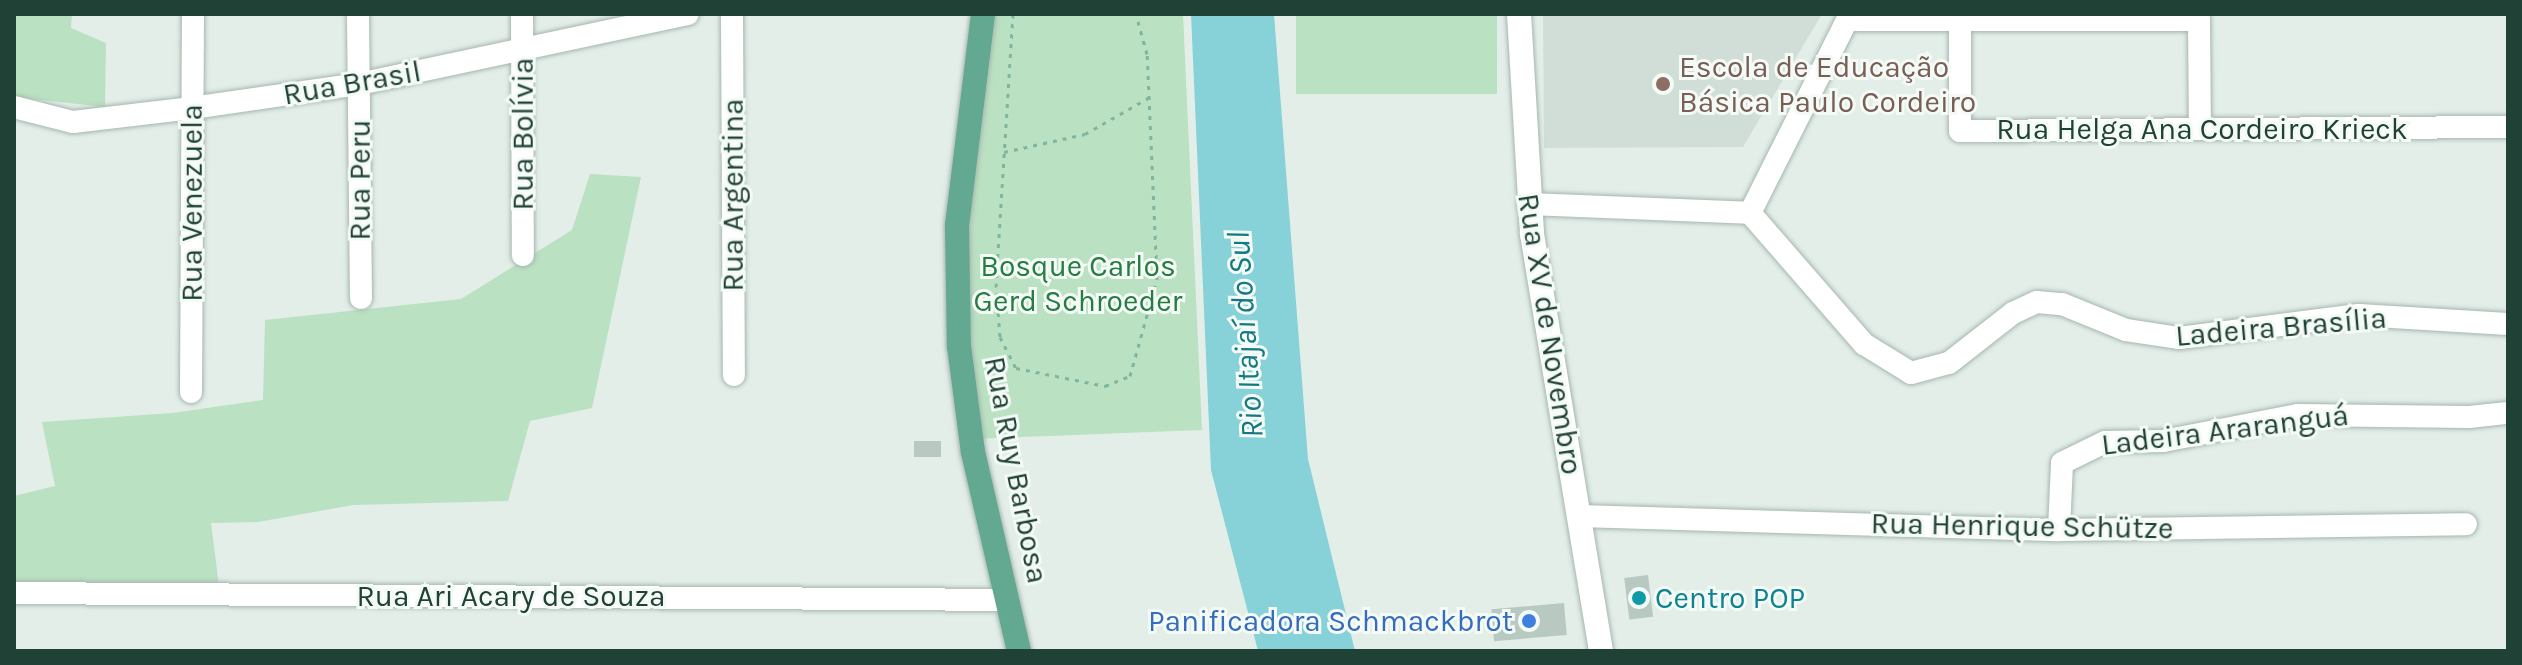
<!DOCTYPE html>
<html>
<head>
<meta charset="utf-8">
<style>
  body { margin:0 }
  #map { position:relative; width:2522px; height:665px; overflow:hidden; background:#e3eee8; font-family:Karla,sans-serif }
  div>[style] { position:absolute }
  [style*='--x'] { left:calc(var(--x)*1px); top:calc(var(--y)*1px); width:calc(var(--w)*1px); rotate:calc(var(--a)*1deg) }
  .built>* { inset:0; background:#d1ded7 }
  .green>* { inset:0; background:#bae1c1; transform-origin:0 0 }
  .water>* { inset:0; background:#86d2d8 }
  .building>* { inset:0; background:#b8c9c1; transform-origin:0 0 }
  .path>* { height:3px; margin-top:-1.5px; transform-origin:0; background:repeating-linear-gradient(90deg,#80b5a0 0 4px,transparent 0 10px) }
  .roads { filter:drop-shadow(0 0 2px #a5b7af) drop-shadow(0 0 2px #a5b7af) }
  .minor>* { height:22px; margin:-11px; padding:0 11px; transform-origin:11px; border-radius:11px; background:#fff }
  .secondary>* { height:24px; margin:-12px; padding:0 12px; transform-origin:12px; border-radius:12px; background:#fff }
  .primary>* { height:24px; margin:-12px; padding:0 12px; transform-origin:12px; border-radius:12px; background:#63a891 }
  .dots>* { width:22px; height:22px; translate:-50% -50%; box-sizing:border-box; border:4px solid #f4faf6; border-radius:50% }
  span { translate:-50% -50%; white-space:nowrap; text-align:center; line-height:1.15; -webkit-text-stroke:6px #f4faf6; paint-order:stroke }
  .education-label { font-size:30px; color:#785e54 }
  .left { translate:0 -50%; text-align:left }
  .street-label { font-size:30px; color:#204136 }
  .park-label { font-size:30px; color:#267c41 }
  .culture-label { font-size:30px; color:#0d838f }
  .shop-label { font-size:30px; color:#366cbe }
  .right { translate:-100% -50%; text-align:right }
  .water-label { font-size:32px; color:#147983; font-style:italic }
  .frame { position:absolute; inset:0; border:16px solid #204136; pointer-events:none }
</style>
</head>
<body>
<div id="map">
  <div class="built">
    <div style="clip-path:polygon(1543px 14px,1822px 14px,1743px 147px,1544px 148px)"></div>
  </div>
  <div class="green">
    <div style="clip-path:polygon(14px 14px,72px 14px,71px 28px,106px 43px,105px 107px,14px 97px)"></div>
    <div style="clip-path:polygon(996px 14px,1183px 14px,1202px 430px,973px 439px,964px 175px,979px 75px)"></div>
    <div style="left:1296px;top:14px;width:201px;height:80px"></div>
    <div style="clip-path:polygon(590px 174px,641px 177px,592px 408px,530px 421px,508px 501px,353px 505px,258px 522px,211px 523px,219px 586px,14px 585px,14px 496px,55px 486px,42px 422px,172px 413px,263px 400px,265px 320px,461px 299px,572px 230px)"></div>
  </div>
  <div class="water">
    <div style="clip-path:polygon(1191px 14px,1274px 14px,1308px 459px,1355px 651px,1258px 651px,1211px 470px)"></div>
  </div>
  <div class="building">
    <div style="left:914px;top:441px;width:27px;height:16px"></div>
    <div style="left:1648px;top:575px;width:42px;height:24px;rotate:83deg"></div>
    <div style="left:1564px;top:603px;width:32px;height:73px;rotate:85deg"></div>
  </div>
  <div class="path">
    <div style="--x:1013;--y:14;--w:270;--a:93.6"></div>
    <div style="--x:996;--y:283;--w:54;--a:85.8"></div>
    <div style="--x:1000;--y:337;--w:35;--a:63"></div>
    <div style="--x:1016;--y:368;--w:91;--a:11.4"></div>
    <div style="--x:1105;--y:386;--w:27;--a:-22"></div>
    <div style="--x:1130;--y:376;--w:101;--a:-74.4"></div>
    <div style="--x:1157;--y:279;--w:225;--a:-92.5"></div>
    <div style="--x:1147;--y:54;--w:41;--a:-105.4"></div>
    <div style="--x:1004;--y:152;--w:83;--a:-12.5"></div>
    <div style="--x:1085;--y:134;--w:73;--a:-29.7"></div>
  </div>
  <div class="roads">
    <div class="minor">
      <div style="--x:358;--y:14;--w:284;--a:89.4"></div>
      <div style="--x:522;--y:14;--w:241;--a:89.8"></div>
      <div style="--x:732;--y:14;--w:361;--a:89.7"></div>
      <div style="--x:1850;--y:20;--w:349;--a:0"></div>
      <div style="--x:2199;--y:20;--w:109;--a:89.5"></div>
      <div style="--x:1960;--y:20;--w:111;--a:90"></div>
      <div style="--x:1960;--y:131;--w:548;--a:-0.42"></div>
      <div style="--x:14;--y:107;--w:61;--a:14.3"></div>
      <div style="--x:73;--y:122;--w:120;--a:-6.7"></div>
      <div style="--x:192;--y:108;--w:169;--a:-8.2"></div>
      <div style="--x:359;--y:84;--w:336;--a:-12"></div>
      <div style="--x:1528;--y:204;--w:222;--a:2.3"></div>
      <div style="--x:1750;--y:213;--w:174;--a:49"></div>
      <div style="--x:1864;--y:344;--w:55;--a:31.7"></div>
      <div style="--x:1911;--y:373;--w:39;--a:-15"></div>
      <div style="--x:1949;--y:363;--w:81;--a:-38"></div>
      <div style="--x:2013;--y:313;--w:26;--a:-25"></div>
      <div style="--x:2037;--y:302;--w:25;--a:5"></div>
      <div style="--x:2062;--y:304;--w:69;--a:22.1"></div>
      <div style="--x:2126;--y:330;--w:54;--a:8.6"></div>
      <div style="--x:2179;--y:338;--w:181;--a:-7.3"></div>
      <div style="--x:2359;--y:315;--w:149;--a:3.5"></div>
      <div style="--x:1750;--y:213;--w:223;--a:-63.3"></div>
      <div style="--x:191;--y:392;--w:378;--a:-89.7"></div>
      <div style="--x:1579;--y:516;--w:480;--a:1.7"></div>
      <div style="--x:2059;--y:530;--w:407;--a:-0.8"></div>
      <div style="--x:2059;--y:530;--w:67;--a:-87.4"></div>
      <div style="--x:2062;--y:463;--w:48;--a:-26"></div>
      <div style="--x:2105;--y:442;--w:58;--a:-1"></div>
      <div style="--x:2163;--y:441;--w:137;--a:-10.9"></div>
      <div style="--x:2298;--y:415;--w:171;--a:0.7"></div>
      <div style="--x:2469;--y:417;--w:39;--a:-6"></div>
      <div style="--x:14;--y:593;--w:994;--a:0.4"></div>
    </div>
    <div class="secondary">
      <div style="--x:1519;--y:14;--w:220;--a:86.6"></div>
      <div style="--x:1532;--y:234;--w:423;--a:80.6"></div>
    </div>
    <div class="primary">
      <div style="--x:983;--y:14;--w:213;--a:97"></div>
      <div style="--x:957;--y:225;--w:121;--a:89.1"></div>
      <div style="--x:959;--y:346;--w:107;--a:82.5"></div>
      <div style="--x:973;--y:452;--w:204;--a:77"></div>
    </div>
  </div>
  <div class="dots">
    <div style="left:1663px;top:84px;background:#8d6e63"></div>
    <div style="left:1639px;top:598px;background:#0f9aa8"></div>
    <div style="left:1529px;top:621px;background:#3f7fe0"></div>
  </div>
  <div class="education-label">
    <span class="left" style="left:1679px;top:84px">Escola de Educação<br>Básica Paulo Cordeiro</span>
  </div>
  <div class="street-label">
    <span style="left:352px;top:83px;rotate:-10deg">Rua Brasil</span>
    <span style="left:2202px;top:129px">Rua Helga Ana Cordeiro Krieck</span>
    <span style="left:523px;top:134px;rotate:-90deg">Rua Bolívia</span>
    <span style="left:360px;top:180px;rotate:-90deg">Rua Peru</span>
    <span style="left:733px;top:195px;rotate:-90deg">Rua Argentina</span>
    <span style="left:192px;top:203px;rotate:-90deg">Rua Venezuela</span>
    <span style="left:2281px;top:327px;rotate:-5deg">Ladeira Brasília</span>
    <span style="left:1550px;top:334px;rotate:81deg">Rua XV de Novembro</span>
    <span style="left:2225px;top:430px;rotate:-7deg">Ladeira Araranguá</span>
    <span style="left:1016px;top:470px;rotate:79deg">Rua Ruy Barbosa</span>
    <span style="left:2022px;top:526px;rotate:1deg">Rua Henrique Schütze</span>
    <span style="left:511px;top:596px">Rua Ari Acary de Souza</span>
  </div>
  <div class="park-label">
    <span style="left:1078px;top:283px">Bosque Carlos<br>Gerd Schroeder</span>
  </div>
  <div class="culture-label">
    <span class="left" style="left:1655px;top:598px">Centro POP</span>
  </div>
  <div class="shop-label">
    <span class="right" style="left:1513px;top:621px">Panificadora Schmackbrot</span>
  </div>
  <div class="water-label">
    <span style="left:1246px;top:335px;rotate:-94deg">Rio Itajaí do Sul</span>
  </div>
  <div class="frame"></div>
</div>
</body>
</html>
